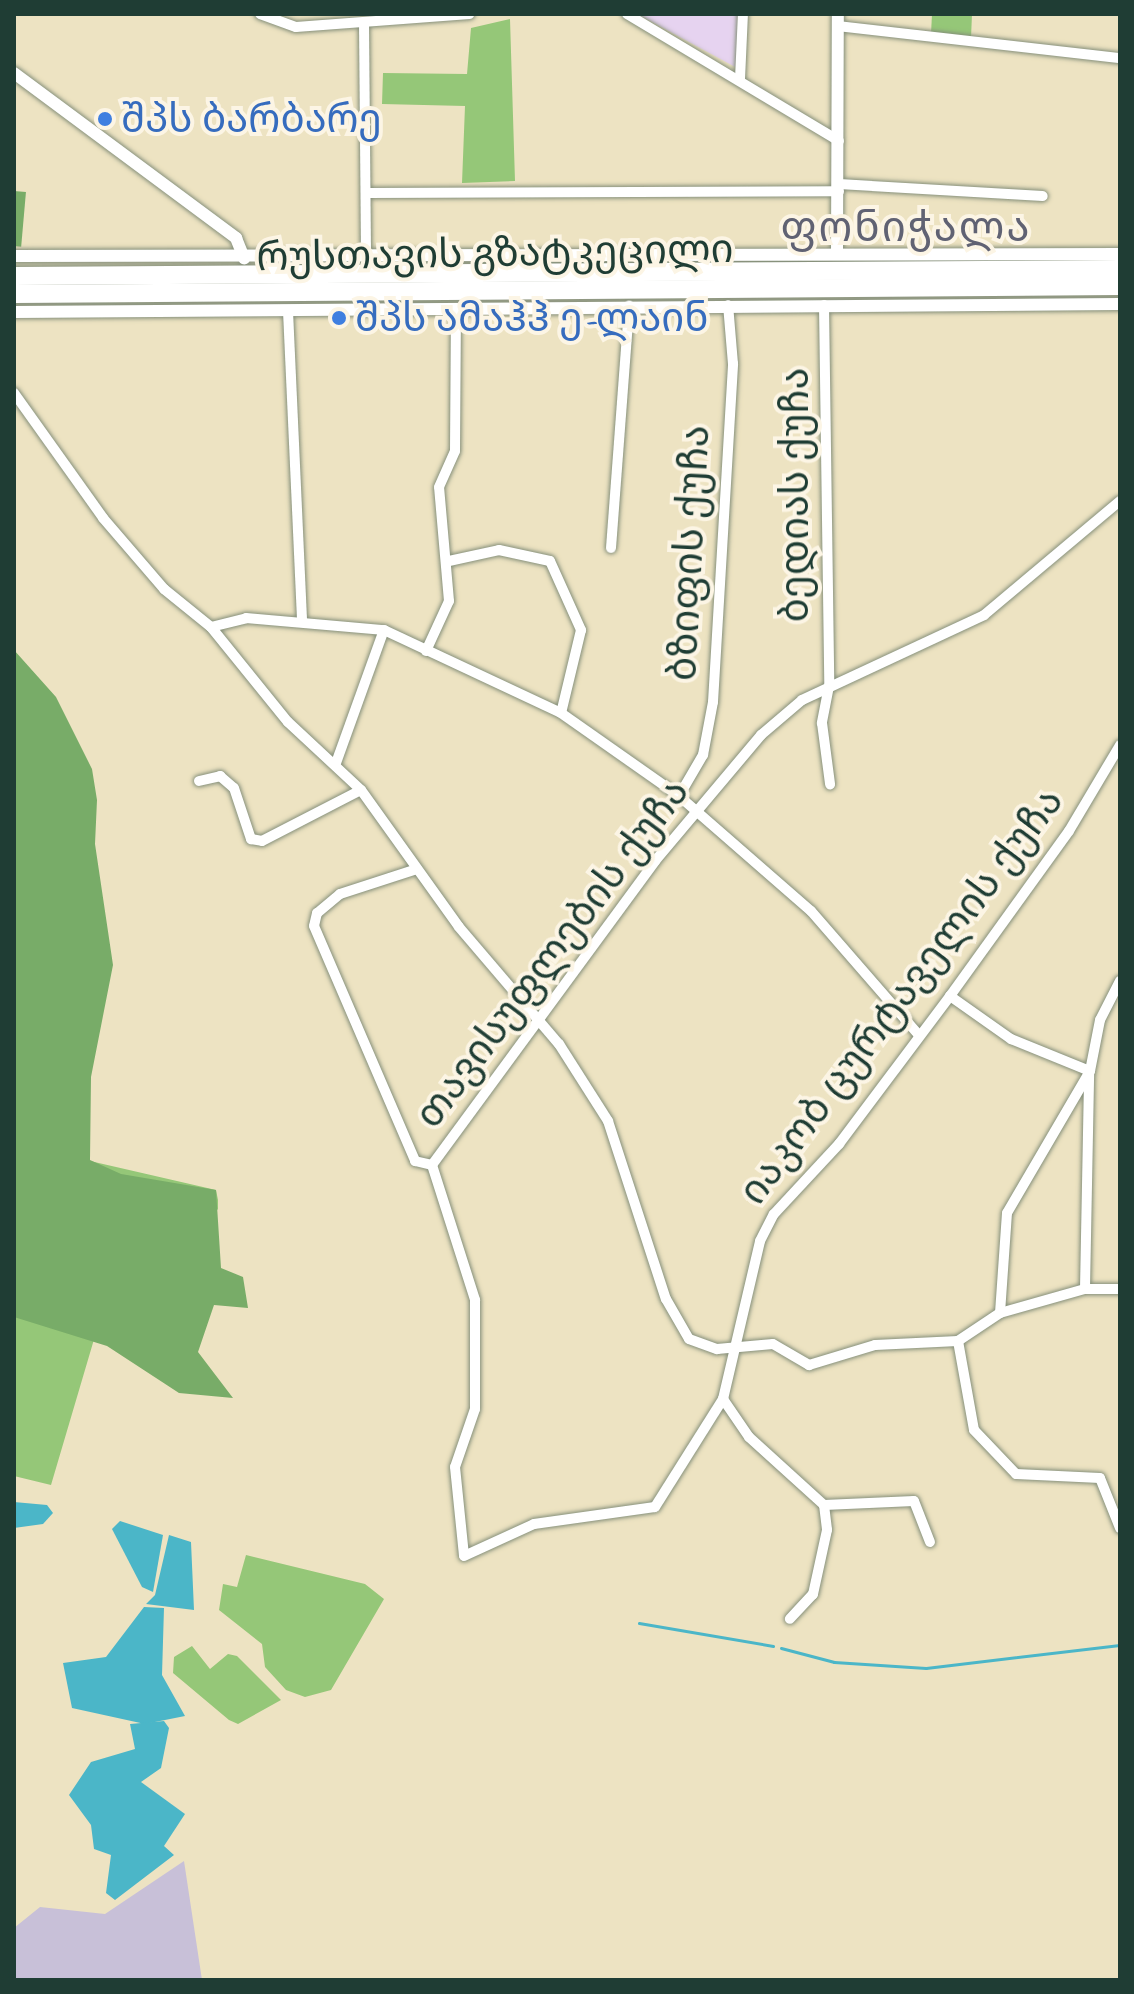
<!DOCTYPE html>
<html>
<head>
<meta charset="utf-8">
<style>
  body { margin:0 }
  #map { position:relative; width:1134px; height:1994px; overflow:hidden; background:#ede3c2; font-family:Caveat,"Noto Sans Georgian",sans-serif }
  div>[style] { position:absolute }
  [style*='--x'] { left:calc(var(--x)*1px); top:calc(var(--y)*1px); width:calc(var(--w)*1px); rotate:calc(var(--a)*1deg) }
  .built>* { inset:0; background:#e6d3f0 }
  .industrial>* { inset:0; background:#c8c0d8 }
  .green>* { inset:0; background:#95c778 }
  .forest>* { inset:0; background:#78ac68; transform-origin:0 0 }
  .water>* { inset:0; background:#4bb6c8 }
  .stream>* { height:3px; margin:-1.5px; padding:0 1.5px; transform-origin:1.5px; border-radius:1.5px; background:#4bb6c8 }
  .roads { filter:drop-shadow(0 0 2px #86907b) drop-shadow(0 0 2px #86907b) }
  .minor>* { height:10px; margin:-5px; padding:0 5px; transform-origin:5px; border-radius:5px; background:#fff }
  .tertiary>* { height:12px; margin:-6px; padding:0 6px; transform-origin:6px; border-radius:6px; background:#fff }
  .motorway>* { height:18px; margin:-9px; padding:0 9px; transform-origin:9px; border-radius:9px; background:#fff }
  .dots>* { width:22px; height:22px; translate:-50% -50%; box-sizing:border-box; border:4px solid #fcf5e5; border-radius:50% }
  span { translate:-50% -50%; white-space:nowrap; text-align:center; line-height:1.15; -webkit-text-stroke:8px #fcf5e5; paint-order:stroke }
  .shop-label { font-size:40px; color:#366cbe }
  .left { translate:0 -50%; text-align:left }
  .street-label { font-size:40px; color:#1f3d34 }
  .neighbourhood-label { font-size:42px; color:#606273; letter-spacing:2px }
  .frame { position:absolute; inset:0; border:16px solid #1f3d34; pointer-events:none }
</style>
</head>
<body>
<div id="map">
  <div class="built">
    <div style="clip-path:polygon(637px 14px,739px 14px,737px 68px,652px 22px)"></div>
  </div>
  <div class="industrial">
    <div style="clip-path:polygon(184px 1861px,202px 1980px,14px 1980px,14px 1928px,40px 1907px,105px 1914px)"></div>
  </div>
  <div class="green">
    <div style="clip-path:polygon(932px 14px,972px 14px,971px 38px,931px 34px)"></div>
    <div style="clip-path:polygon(510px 19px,515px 181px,462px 183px,465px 106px,382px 104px,383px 73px,467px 74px,471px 28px)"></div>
    <div style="clip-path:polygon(14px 1005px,90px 1161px,216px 1190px,218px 1200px,218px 1209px,95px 1336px,51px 1485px,14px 1476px)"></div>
    <div style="clip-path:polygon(246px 1555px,365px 1584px,384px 1599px,331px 1690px,305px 1697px,286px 1690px,265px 1667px,262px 1644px,219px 1610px,223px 1584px,237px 1587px)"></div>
    <div style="clip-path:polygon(192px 1646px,210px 1669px,228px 1654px,237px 1656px,281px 1700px,238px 1724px,229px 1720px,173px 1673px,174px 1657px)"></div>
  </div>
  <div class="forest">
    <div style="left:14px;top:191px;width:12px;height:55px;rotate:5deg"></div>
    <div style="clip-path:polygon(14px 650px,56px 697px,92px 769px,97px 800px,95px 844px,113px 965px,91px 1077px,90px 1160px,121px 1174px,216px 1190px,221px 1268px,243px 1277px,248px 1308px,214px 1305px,198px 1352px,233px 1398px,179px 1393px,107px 1346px,14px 1317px)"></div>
  </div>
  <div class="water">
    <div style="clip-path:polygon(14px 1502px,47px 1505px,53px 1513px,43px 1524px,14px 1528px)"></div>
    <div style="clip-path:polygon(120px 1521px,163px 1535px,153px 1592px,142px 1587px,112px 1529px)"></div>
    <div style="clip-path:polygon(169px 1535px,191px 1542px,194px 1610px,146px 1604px,155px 1595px)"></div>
    <div style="clip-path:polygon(144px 1607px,164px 1608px,162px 1675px,185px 1716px,145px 1724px,72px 1708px,63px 1663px,106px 1657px)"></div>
    <div style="clip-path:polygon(164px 1721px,169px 1728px,161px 1768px,141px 1782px,185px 1814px,164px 1846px,174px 1855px,115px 1900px,106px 1893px,111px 1855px,94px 1849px,91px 1825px,69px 1795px,91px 1762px,135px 1749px,130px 1724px)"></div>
  </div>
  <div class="stream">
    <div style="--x:639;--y:1623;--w:136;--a:9.7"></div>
    <div style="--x:781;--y:1648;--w:55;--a:14.8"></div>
    <div style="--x:834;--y:1662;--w:92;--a:3.7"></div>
    <div style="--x:926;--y:1668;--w:195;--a:-6.8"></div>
  </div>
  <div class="roads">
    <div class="minor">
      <div style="--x:260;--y:14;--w:38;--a:20"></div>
      <div style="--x:296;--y:27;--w:174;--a:-4.3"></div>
      <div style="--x:627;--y:14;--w:247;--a:30.9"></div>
      <div style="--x:364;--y:23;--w:234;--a:89.5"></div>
      <div style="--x:838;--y:26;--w:284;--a:6.5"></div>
      <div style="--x:740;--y:79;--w:65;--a:-87.4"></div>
      <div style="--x:839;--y:184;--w:204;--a:3.4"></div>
      <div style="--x:367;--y:193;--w:472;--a:-0.2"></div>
      <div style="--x:824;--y:305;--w:381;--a:89.2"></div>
      <div style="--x:829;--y:686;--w:38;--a:101"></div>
      <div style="--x:822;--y:723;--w:62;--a:82.5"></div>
      <div style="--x:288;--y:311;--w:310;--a:87.4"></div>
      <div style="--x:14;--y:393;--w:153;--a:54.5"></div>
      <div style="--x:103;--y:518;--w:94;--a:49.3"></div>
      <div style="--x:164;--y:589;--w:60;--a:39"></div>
      <div style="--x:211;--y:627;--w:122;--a:51"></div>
      <div style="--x:288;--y:722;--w:100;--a:43"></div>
      <div style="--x:361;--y:790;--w:168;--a:54.4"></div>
      <div style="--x:459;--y:927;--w:154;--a:49.5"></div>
      <div style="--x:559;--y:1044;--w:91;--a:57.5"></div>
      <div style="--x:608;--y:1121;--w:187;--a:72"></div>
      <div style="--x:666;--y:1299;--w:46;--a:60.1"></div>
      <div style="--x:689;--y:1339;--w:30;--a:20"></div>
      <div style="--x:717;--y:1349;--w:56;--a:-5.1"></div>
      <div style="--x:773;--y:1344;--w:42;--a:30.3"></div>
      <div style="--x:809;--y:1365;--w:69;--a:-16.9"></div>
      <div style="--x:875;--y:1345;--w:83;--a:-2.8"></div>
      <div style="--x:958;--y:1341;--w:50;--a:-33.7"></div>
      <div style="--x:1000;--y:1313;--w:88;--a:-15.8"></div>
      <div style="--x:1085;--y:1289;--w:35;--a:0"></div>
      <div style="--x:611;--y:548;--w:243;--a:-85.7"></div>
      <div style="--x:449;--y:561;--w:51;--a:-12.4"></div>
      <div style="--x:499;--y:550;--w:52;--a:12.2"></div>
      <div style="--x:550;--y:561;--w:76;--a:65.8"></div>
      <div style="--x:581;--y:630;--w:85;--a:103.5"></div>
      <div style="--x:211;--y:627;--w:36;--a:-14"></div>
      <div style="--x:246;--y:618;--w:139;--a:5"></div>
      <div style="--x:384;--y:630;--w:195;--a:25.1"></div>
      <div style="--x:561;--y:713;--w:144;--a:35.1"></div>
      <div style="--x:679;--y:796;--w:175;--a:41.1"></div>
      <div style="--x:811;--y:911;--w:163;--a:49"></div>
      <div style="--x:426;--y:651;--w:55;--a:-65.3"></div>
      <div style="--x:449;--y:601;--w:114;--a:-95"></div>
      <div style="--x:439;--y:487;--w:39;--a:-66"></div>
      <div style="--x:455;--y:451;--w:142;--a:-89.6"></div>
      <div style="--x:336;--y:763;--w:141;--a:-70.2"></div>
      <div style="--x:199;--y:781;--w:22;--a:-13"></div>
      <div style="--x:220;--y:776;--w:18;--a:41"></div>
      <div style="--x:234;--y:788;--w:54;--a:71.6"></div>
      <div style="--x:251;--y:839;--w:11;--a:10"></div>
      <div style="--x:262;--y:841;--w:111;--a:-27.3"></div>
      <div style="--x:679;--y:796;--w:48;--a:-59.7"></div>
      <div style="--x:703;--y:755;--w:54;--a:-79.3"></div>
      <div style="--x:713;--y:702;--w:339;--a:-86.6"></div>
      <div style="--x:733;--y:364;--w:59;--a:-94.8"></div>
      <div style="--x:417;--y:869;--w:81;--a:162"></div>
      <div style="--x:340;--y:894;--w:30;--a:140"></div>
      <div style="--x:317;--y:913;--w:13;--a:103"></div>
      <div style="--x:314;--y:926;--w:256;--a:66.7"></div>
      <div style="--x:415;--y:1161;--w:17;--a:13"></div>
      <div style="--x:950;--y:996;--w:75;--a:35.2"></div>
      <div style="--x:1011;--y:1039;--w:85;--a:22.1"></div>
      <div style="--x:432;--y:1165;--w:142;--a:72.3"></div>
      <div style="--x:475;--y:1300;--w:109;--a:90"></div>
      <div style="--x:475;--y:1409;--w:61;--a:109"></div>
      <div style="--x:455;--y:1467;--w:89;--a:84.2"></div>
      <div style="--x:464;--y:1556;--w:77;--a:-24.6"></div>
      <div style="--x:534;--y:1524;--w:122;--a:-8"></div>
      <div style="--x:655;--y:1507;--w:128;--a:-57.8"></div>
      <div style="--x:723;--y:1399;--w:162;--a:-76.8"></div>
      <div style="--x:760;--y:1241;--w:30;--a:-63"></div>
      <div style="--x:774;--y:1214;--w:96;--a:-47.1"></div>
      <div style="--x:839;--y:1144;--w:185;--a:-53.1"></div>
      <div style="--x:950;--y:996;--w:203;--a:-54.2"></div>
      <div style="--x:1069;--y:831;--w:100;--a:-59.3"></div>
      <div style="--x:432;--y:1165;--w:377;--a:-53.7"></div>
      <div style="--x:655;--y:861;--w:165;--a:-49.9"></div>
      <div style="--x:761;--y:735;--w:54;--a:-40.5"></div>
      <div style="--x:802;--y:700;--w:201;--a:-25"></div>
      <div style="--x:984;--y:615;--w:177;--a:-40"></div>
      <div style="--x:1085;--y:1289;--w:216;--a:-88.9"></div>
      <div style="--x:1000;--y:1313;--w:100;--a:-86"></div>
      <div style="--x:1007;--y:1213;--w:164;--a:-59.7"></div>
      <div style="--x:1090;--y:1071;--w:52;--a:-78.9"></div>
      <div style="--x:1100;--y:1020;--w:44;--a:-62.9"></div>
      <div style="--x:958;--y:1341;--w:90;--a:79.8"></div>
      <div style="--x:974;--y:1430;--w:61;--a:46.3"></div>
      <div style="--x:1016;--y:1474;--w:84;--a:2.7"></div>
      <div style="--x:1100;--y:1478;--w:54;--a:68.2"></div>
      <div style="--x:723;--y:1399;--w:46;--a:55.6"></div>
      <div style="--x:749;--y:1437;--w:101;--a:42.2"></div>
      <div style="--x:824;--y:1505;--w:25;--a:83"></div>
      <div style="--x:827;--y:1530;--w:66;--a:102.3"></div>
      <div style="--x:813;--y:1594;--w:34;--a:133"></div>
      <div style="--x:824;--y:1505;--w:90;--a:-2.5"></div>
      <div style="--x:914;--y:1501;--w:44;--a:68.7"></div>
    </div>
    <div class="tertiary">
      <div style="--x:14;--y:73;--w:277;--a:36.6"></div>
      <div style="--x:236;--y:238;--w:22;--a:68"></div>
      <div style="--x:837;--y:252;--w:238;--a:-89.8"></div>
      <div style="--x:14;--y:256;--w:1106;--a:-0.1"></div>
      <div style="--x:14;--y:312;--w:1106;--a:-0.41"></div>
    </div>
    <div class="motorway">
      <div style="--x:14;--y:276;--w:1106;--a:-0.36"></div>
      <div style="--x:14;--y:294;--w:1106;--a:-0.41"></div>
    </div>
  </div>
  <div class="dots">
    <div style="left:105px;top:119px;background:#3f7fe0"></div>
    <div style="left:339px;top:318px;background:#3f7fe0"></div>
  </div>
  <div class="shop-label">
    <span class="left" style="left:121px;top:119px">შპს ბარბარე</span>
    <span class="left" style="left:355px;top:318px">შპს ამაჰჰ ე-ლაინ</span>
  </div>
  <div class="street-label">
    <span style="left:495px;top:253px;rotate:-1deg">რუსთავის გზატკეცილი</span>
    <span style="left:795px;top:495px;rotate:-90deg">ბედიას ქუჩა</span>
    <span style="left:689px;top:553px;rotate:-87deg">ბზიფის ქუჩა</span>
    <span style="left:552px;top:953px;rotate:-53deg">თავისუფლების ქუჩა</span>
    <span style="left:901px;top:996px;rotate:-53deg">იაკობ ცურტაველის ქუჩა</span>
  </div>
  <div class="neighbourhood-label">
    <span style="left:906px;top:228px">ფონიჭალა</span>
  </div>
  <div class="frame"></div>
</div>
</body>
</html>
